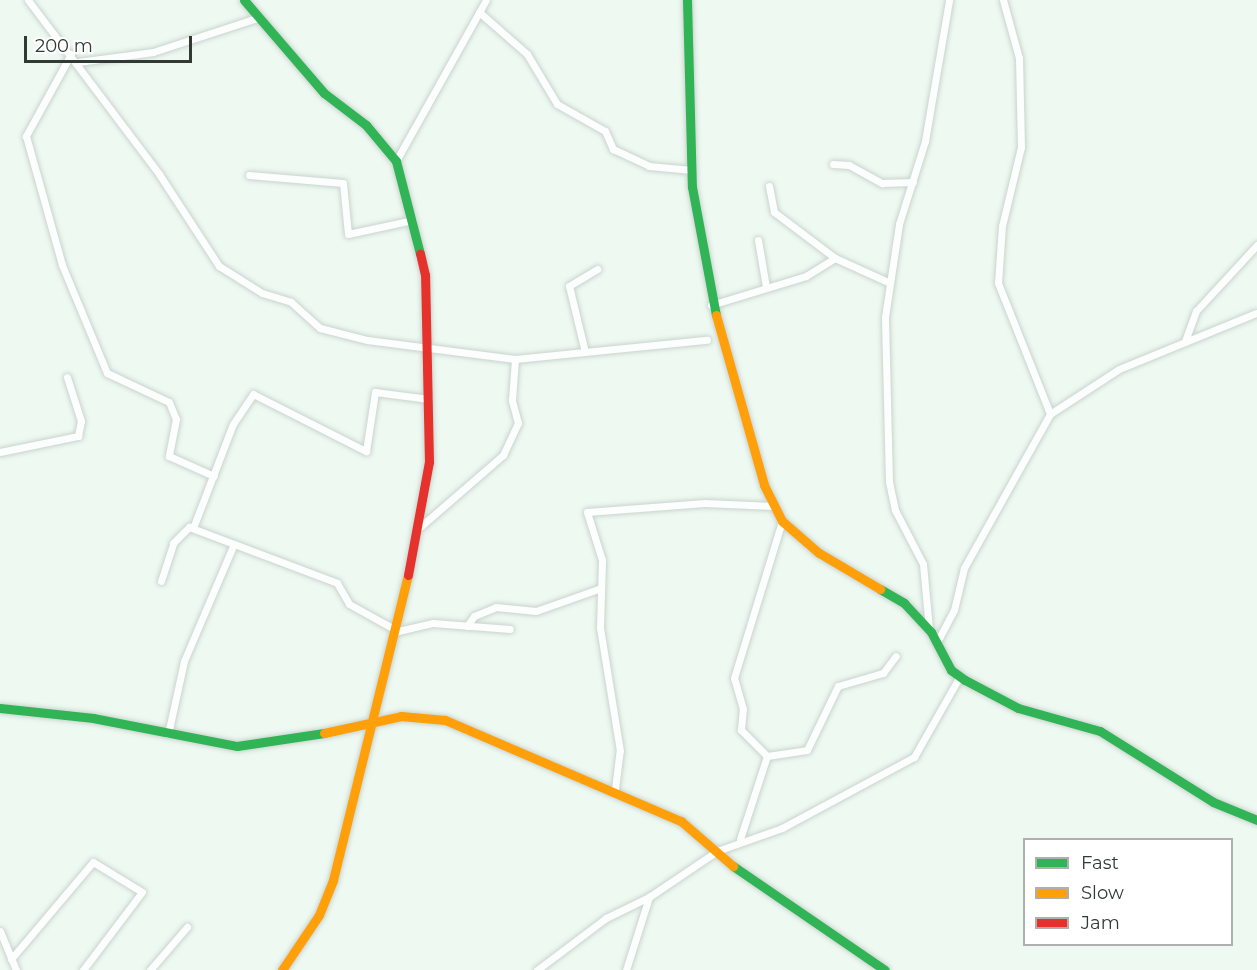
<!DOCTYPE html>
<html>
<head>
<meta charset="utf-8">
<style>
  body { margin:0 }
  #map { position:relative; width:1257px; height:970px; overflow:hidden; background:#edf9f1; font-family:Montserrat,sans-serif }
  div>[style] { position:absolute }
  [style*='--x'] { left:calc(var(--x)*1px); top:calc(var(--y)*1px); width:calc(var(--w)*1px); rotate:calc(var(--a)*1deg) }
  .roads { filter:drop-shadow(0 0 2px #cad4ce) drop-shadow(0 0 2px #cad4ce) }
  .street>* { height:7px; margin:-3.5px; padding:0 3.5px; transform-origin:3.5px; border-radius:3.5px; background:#fcfefd }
  .fast>* { height:9px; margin:-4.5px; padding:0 4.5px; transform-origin:4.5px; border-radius:4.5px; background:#30b455 }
  .slow>* { height:9px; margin:-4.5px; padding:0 4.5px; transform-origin:4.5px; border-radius:4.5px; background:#ff9f0a }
  .jam>* { height:9px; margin:-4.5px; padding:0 4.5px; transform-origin:4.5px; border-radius:4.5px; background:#e5322d }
  span { translate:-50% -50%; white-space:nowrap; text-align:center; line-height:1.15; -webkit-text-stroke:5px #fff; paint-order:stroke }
  .legend { position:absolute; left:1023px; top:838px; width:210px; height:108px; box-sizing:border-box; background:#fff; border:2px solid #adb0ae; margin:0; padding:8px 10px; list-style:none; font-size:18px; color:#323a35 }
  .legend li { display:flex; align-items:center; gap:12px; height:30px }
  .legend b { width:30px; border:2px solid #adb0ae }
  .scale { position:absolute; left:24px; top:36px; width:168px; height:27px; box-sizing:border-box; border:3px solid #323a35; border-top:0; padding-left:8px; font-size:18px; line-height:21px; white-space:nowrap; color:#323a35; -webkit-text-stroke:4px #fff; paint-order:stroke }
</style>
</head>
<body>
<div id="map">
  <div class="roads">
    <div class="street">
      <div style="--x:28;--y:0;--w:218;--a:53"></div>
      <div style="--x:159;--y:174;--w:110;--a:56.9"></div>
      <div style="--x:219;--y:266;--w:51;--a:32.1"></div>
      <div style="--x:262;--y:293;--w:30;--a:17"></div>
      <div style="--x:291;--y:302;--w:39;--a:42"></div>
      <div style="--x:320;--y:328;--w:49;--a:14.3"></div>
      <div style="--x:367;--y:340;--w:149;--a:7.3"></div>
      <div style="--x:515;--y:359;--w:193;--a:-5.7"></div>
      <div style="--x:1003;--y:0;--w:60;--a:74.6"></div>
      <div style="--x:1019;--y:58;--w:89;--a:88.7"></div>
      <div style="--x:1021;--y:147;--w:81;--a:103.5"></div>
      <div style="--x:1002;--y:226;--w:57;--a:94"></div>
      <div style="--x:998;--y:283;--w:141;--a:68.3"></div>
      <div style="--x:479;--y:12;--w:64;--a:41.2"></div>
      <div style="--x:527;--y:54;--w:58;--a:59"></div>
      <div style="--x:557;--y:104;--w:55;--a:29.4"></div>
      <div style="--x:605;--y:131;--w:20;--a:66"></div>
      <div style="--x:613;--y:149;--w:40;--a:25"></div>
      <div style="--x:649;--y:166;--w:43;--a:5.3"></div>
      <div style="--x:71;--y:54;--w:94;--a:118.8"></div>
      <div style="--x:26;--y:136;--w:134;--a:74.4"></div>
      <div style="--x:62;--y:265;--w:117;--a:67.4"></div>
      <div style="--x:107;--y:373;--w:68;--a:25.1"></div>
      <div style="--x:169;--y:402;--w:18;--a:68"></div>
      <div style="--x:176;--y:419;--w:38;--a:101"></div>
      <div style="--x:169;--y:456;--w:49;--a:24"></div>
      <div style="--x:78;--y:62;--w:76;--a:-7.6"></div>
      <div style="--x:153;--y:52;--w:109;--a:-18.1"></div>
      <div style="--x:396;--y:161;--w:184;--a:-60.8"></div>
      <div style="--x:833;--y:164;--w:16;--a:4"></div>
      <div style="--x:849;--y:165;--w:38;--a:29"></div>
      <div style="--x:882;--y:183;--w:31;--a:-2"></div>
      <div style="--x:249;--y:175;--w:94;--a:4.9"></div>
      <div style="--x:343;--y:183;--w:51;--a:84.4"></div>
      <div style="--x:348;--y:234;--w:66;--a:-12.2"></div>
      <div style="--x:769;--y:186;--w:26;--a:79"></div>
      <div style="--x:774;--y:212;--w:76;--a:37"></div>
      <div style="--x:758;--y:240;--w:48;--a:80.3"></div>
      <div style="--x:711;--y:305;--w:99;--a:-17"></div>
      <div style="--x:806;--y:276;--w:34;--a:-32"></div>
      <div style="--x:835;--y:258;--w:60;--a:24.4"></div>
      <div style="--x:1185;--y:341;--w:32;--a:-70"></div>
      <div style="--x:1196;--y:311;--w:90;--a:-47.3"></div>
      <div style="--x:585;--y:352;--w:68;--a:-103.6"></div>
      <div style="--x:569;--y:286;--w:33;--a:-31"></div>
      <div style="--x:0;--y:452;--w:80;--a:-11.6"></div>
      <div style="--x:78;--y:436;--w:15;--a:-79"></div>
      <div style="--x:81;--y:421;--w:46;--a:-107.7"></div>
      <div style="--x:420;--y:527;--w:110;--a:-40.9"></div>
      <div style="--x:503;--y:455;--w:35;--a:-65"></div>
      <div style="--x:518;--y:423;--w:24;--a:-105"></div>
      <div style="--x:512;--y:400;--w:41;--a:-85.8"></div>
      <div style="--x:193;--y:528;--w:111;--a:-69"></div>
      <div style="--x:233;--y:424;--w:36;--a:-56"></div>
      <div style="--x:253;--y:394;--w:127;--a:26.8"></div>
      <div style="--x:366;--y:451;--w:60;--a:-81.3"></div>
      <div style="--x:375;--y:392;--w:54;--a:7.4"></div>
      <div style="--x:161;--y:581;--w:40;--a:-72"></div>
      <div style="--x:173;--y:543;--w:23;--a:-45"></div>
      <div style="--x:189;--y:527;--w:158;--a:20.7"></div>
      <div style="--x:337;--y:583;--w:24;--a:60"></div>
      <div style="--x:349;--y:604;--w:56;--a:28.9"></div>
      <div style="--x:398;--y:631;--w:36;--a:-13"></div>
      <div style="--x:433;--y:623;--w:77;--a:4.5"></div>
      <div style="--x:467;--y:626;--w:12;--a:-55"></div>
      <div style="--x:474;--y:616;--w:24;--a:-22"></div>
      <div style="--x:496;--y:607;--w:40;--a:5.7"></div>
      <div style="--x:536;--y:611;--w:69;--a:-19.5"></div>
      <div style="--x:929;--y:629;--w:65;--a:-95.3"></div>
      <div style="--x:923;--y:564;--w:61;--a:-117.4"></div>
      <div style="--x:895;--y:510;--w:29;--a:-102"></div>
      <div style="--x:889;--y:482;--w:165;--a:-91.4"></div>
      <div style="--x:885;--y:317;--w:94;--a:-81.4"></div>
      <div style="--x:899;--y:224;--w:87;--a:-72.6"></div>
      <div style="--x:925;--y:141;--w:143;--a:-80.3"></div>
      <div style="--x:937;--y:642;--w:36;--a:-62"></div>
      <div style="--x:954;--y:610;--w:43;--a:-76.6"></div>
      <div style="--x:964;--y:568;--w:176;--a:-60.8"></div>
      <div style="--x:1050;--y:414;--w:82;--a:-33.1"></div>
      <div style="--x:1119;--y:369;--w:148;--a:-22.2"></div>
      <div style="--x:168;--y:734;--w:75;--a:-77.6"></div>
      <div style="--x:184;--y:661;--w:127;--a:-66.9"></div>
      <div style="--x:767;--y:756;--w:37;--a:-135"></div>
      <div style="--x:741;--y:730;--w:21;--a:-85"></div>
      <div style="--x:743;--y:709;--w:32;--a:-106"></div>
      <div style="--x:734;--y:678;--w:164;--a:-73"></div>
      <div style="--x:615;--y:789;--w:38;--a:-83"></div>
      <div style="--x:620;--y:751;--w:125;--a:-99.2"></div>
      <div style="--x:600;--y:628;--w:68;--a:-88.3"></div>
      <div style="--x:602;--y:560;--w:50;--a:-107.4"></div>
      <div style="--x:587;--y:512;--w:118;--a:-4.4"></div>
      <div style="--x:705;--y:503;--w:68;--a:2.5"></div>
      <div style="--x:740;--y:839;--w:87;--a:-72"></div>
      <div style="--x:767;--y:756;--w:40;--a:-8.5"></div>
      <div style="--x:807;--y:750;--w:71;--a:-64.2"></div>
      <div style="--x:838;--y:686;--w:47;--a:-16.1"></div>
      <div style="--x:883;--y:673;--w:21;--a:-53"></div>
      <div style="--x:0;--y:931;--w:42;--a:67.7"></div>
      <div style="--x:11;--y:959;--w:127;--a:-49.8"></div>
      <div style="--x:93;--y:862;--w:57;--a:31.5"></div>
      <div style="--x:142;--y:892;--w:98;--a:127.1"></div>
      <div style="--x:150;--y:970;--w:57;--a:-49.3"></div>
      <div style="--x:537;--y:970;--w:86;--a:-37"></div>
      <div style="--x:606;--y:918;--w:48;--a:-26"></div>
      <div style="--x:649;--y:897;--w:82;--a:-34.1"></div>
      <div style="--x:717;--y:851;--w:69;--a:-19.5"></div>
      <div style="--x:782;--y:828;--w:150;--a:-28.3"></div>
      <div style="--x:914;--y:757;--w:93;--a:-60.4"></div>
      <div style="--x:626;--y:970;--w:77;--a:-72.5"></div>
    </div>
    <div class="fast">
      <div style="--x:244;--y:0;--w:123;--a:49.3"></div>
      <div style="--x:324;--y:93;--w:53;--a:37.3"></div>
      <div style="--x:366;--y:125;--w:47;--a:50.2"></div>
      <div style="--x:396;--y:161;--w:96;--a:75.5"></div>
      <div style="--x:687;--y:0;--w:187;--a:88.5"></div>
      <div style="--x:692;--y:187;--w:130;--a:79.4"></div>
      <div style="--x:880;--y:589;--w:28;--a:30"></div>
      <div style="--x:904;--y:603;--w:40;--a:47"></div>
      <div style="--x:931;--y:632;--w:43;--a:62.2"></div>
      <div style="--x:951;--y:670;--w:17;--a:36"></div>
      <div style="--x:965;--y:680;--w:60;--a:27.8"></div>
      <div style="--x:1018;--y:708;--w:85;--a:15.7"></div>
      <div style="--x:1100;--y:731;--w:133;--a:32.1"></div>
      <div style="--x:1213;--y:802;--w:48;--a:22.2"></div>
      <div style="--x:0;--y:708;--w:94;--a:6.1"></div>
      <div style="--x:93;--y:718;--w:147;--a:11"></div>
      <div style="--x:237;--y:746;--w:88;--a:-8.5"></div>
      <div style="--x:733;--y:866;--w:184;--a:34.4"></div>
    </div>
    <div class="slow">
      <div style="--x:716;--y:315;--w:177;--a:74.2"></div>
      <div style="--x:764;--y:485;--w:40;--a:63.4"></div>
      <div style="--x:782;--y:521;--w:49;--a:40.9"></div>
      <div style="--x:819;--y:553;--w:71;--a:30.5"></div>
      <div style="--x:324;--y:733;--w:79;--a:-12.4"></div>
      <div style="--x:401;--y:716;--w:44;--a:5.2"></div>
      <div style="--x:445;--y:720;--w:257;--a:23.2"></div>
      <div style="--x:681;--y:821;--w:69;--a:40.9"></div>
      <div style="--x:282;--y:970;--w:66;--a:-56.1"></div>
      <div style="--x:319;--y:915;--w:38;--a:-68"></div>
      <div style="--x:333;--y:880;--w:314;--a:-76.2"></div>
    </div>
    <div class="jam">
      <div style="--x:408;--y:575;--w:115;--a:-79.5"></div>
      <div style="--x:429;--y:462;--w:187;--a:-91.2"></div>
      <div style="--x:425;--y:275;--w:22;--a:-103"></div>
    </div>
  </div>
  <ul class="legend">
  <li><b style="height:8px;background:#30b455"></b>Fast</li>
  <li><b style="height:8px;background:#ff9f0a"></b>Slow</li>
  <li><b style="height:8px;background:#e5322d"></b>Jam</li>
  </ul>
  <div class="scale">200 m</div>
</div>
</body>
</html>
